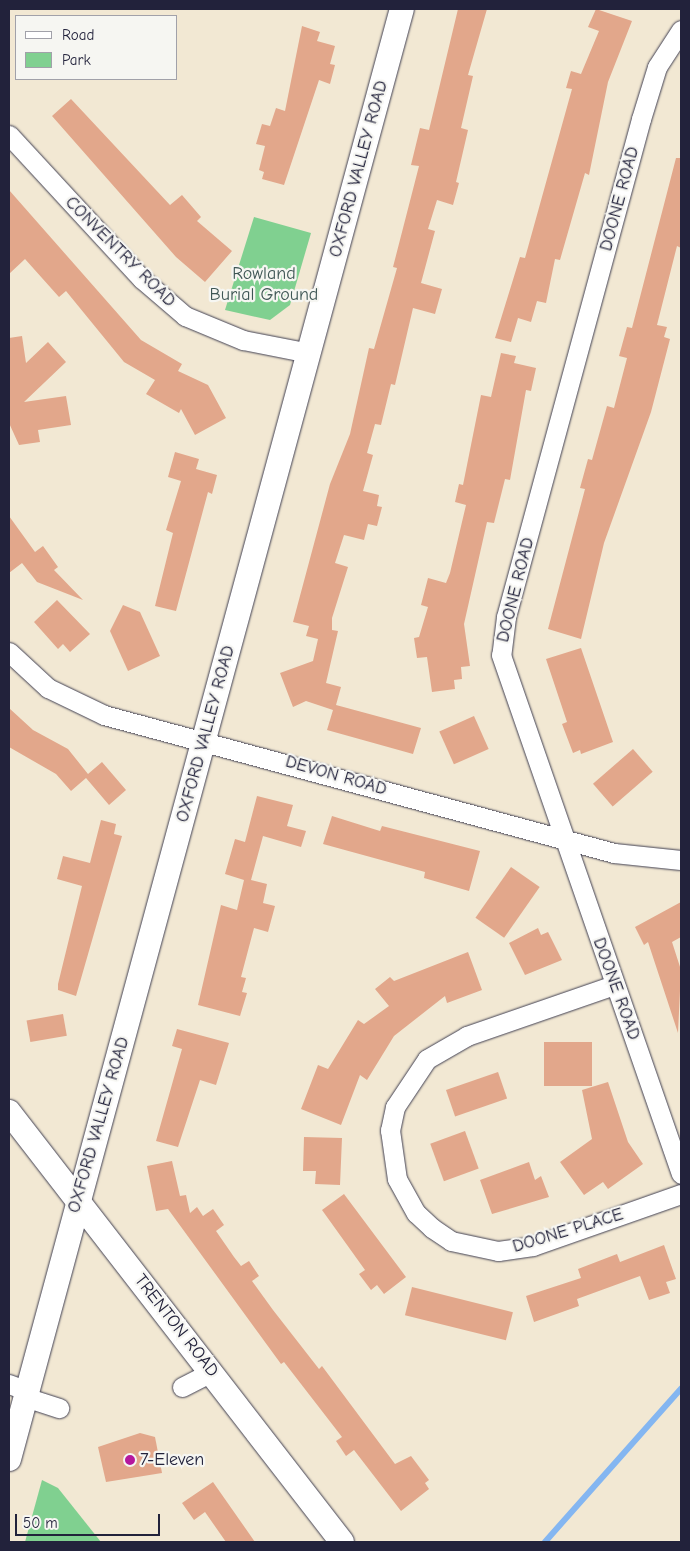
<!DOCTYPE html>
<html>
<head>
<meta charset="utf-8">
<style>
  body { margin:0 }
  #map { position:relative; width:690px; height:1551px; overflow:hidden; background:#f2e8d3; font-family:"Comic Neue",sans-serif }
  div>[style] { position:absolute }
  [style*='--x'] { left:calc(var(--x)*1px); top:calc(var(--y)*1px); width:calc(var(--w)*1px); rotate:calc(var(--a)*1deg) }
  .green>* { inset:0; background:#80d090 }
  .stream>* { height:5.5px; margin:-2.75px; padding:0 2.75px; transform-origin:2.75px; border-radius:2.75px; background:#84b6f1 }
  .building>* { inset:0; background:#e2a78b; transform-origin:0 0 }
  .roads { filter:drop-shadow(0 0 1px #414052) drop-shadow(0 0 1px #414052) }
  .minor>* { height:19px; margin:-9.5px; padding:0 9.5px; transform-origin:9.5px; border-radius:9.5px; background:#fff }
  .major>* { height:24px; margin:-12px; padding:0 12px; transform-origin:12px; border-radius:12px; background:#fff }
  .dots>* { width:14px; height:14px; translate:-50% -50%; box-sizing:border-box; border:2px solid #f6f6f2; border-radius:50% }
  span { translate:-50% -50%; white-space:nowrap; text-align:center; line-height:1.15; -webkit-text-stroke:4.5px #f6f6f2; paint-order:stroke }
  .street-label { font-size:18px; color:#22223b }
  .park-label { font-size:18px; color:#3e5654 }
  .poi-label { font-size:18px; color:#22223b }
  .left { translate:0 -50%; text-align:left }
  .frame { position:absolute; inset:0; border:10px solid #22223b; pointer-events:none }
  .legend { position:absolute; left:15px; top:15px; width:162px; height:65px; box-sizing:border-box; background:#f6f6f2; border:1px solid #a1a1a9; margin:0; padding:6px 9px; list-style:none; font-size:15px; color:#22223b }
  .legend li { display:flex; align-items:center; gap:10px; height:25px }
  .legend b { width:25px; border:1px solid #a1a1a9 }
  .scale { position:absolute; left:15px; top:1514px; width:145px; height:22px; box-sizing:border-box; border:2px solid #22223b; border-top:0; padding-left:6px; font-size:15px; line-height:18px; white-space:nowrap; color:#22223b; -webkit-text-stroke:4px #f6f6f2; paint-order:stroke }
</style>
</head>
<body>
<div id="map">
  <div class="green">
    <div style="clip-path:polygon(254px 217px,311px 233px,290px 305px,270px 320px,225px 310px)"></div>
    <div style="clip-path:polygon(42px 1480px,58px 1488px,101px 1542px,25px 1542px)"></div>
  </div>
  <div class="stream">
    <div style="--x:545;--y:1542;--w:205;--a:-48.4"></div>
  </div>
  <div class="building">
    <div style="clip-path:polygon(458px 9px,487px 9px,468px 75px,473px 76px,461px 128px,468px 130px,456px 182px,459px 183px,453px 205px,437px 200px,428px 229px,435px 231px,421px 283px,442px 289px,435px 314px,413px 308px,395px 385px,391px 384px,381px 425px,375px 424px,367px 453px,373px 455px,363px 491px,379px 495px,377px 506px,382px 507px,377px 526px,368px 524px,364px 540px,344px 535px,335px 563px,348px 567px,332px 618px,332px 630px,338px 631px,326px 683px,341px 687px,336px 705px,421px 728px,413px 754px,327px 730px,333px 710px,306px 701px,293px 707px,280px 673px,313px 661px,318px 639px,306px 636px,309px 626px,293px 622px,330px 484px,350px 434px,369px 348px,374px 349px,397px 268px,393px 267px,419px 166px,411px 165px,420px 128px,429px 130px)"></div>
    <div style="clip-path:polygon(596px 9px,632px 21px,608px 82px,589px 175px,585px 173px,560px 260px,555px 259px,546px 303px,537px 301px,531px 322px,518px 318px,511px 342px,495px 338px,520px 257px,525px 258px,572px 89px,566px 88px,571px 71px,581px 74px,599px 31px,588px 27px)"></div>
    <div style="clip-path:polygon(302px 26px,320px 32px,317px 41px,335px 46px,330px 64px,335px 65px,330px 84px,319px 80px,284px 185px,262px 179px,264px 172px,259px 170px,265px 146px,256px 144px,262px 124px,270px 126px,276px 108px,285px 111px)"></div>
    <div style="clip-path:polygon(71px 99px,170px 205px,182px 195px,201px 217px,197px 221px,232px 251px,205px 282px,176px 257px,52px 116px)"></div>
    <div style="clip-path:polygon(676px 158px,681px 158px,681px 248px,677px 246px,657px 325px,667px 327px,664px 337px,670px 339px,651px 412px,604px 543px,581px 639px,548px 629px,585px 489px,580px 488px,588px 459px,592px 460px,607px 406px,614px 408px,627px 358px,619px 356px,627px 327px,632px 328px)"></div>
    <div style="clip-path:polygon(9px 190px,141px 340px,182px 364px,178px 371px,208px 385px,226px 418px,195px 435px,181px 409px,179px 413px,146px 394px,155px 380px,124px 362px,66px 291px,59px 297px,25px 259px,9px 274px)"></div>
    <div style="clip-path:polygon(22px 336px,26px 363px,48px 342px,66px 362px,24px 402px,66px 396px,71px 425px,38px 430px,40px 442px,19px 445px,9px 423px,9px 338px)"></div>
    <div style="clip-path:polygon(501px 353px,516px 356px,514px 363px,536px 368px,531px 391px,526px 390px,510px 480px,505px 479px,494px 523px,487px 522px,464px 624px,470px 666px,461px 667px,462px 679px,454px 680px,455px 689px,432px 692px,427px 657px,417px 658px,414px 638px,419px 637px,428px 607px,421px 605px,428px 578px,446px 583px,450px 573px,466px 505px,455px 502px,459px 484px,463px 485px,481px 395px,491px 397px)"></div>
    <div style="clip-path:polygon(175px 452px,199px 459px,196px 469px,217px 475px,212px 494px,208px 492px,176px 611px,155px 606px,173px 533px,166px 530px,181px 481px,168px 477px)"></div>
    <div style="clip-path:polygon(9px 516px,35px 552px,43px 546px,58px 567px,54px 570px,83px 600px,37px 582px,22px 563px,9px 573px)"></div>
    <div style="clip-path:polygon(57px 600px,90px 634px,70px 652px,63px 644px,58px 649px,34px 622px)"></div>
    <div style="clip-path:polygon(123px 605px,140px 612px,160px 656px,128px 671px,110px 631px)"></div>
    <div style="clip-path:polygon(581px 648px,613px 742px,581px 754px,580px 750px,573px 753px,562px 724px,567px 722px,546px 659px)"></div>
    <div style="clip-path:polygon(9px 708px,33px 730px,68px 749px,88px 774px,102px 762px,126px 790px,109px 805px,86px 778px,71px 791px,56px 774px,9px 747px)"></div>
    <div style="left:474px;top:716px;width:36px;height:38px;rotate:66deg"></div>
    <div style="left:633px;top:749px;width:30px;height:53px;rotate:49deg"></div>
    <div style="clip-path:polygon(257px 796px,293px 805px,287px 826px,306px 831px,301px 847px,263px 836px,251px 880px,267px 884px,263px 903px,275px 906px,268px 932px,254px 928px,241px 977px,246px 978px,242px 992px,247px 993px,240px 1016px,198px 1005px,221px 905px,237px 910px,244px 880px,225px 874px,235px 839px,245px 842px)"></div>
    <div style="clip-path:polygon(332px 816px,380px 831px,382px 826px,480px 851px,469px 891px,424px 878px,425px 872px,323px 844px)"></div>
    <div style="clip-path:polygon(101px 820px,116px 824px,114px 834px,122px 836px,76px 996px,58px 990px,58px 984px,82px 886px,57px 879px,63px 856px,90px 863px)"></div>
    <div style="left:511px;top:867px;width:35px;height:62px;rotate:35deg"></div>
    <div style="clip-path:polygon(681px 902px,681px 937px,672px 942px,681px 970px,678px 1033px,648px 942px,644px 945px,635px 927px)"></div>
    <div style="clip-path:polygon(538px 928px,541px 935px,548px 932px,562px 960px,525px 975px,509px 943px)"></div>
    <div style="clip-path:polygon(468px 952px,482px 990px,447px 1003px,445px 996px,394px 1036px,367px 1080px,360px 1075px,341px 1125px,301px 1109px,318px 1065px,328px 1069px,358px 1020px,364px 1024px,389px 1006px,375px 989px,390px 977px,394px 981px)"></div>
    <div style="left:63px;top:1014px;width:22px;height:37px;rotate:80deg"></div>
    <div style="clip-path:polygon(177px 1029px,229px 1043px,216px 1085px,200px 1080px,178px 1147px,156px 1141px,182px 1049px,172px 1046px)"></div>
    <div style="left:592px;top:1042px;width:44px;height:48px;rotate:90deg"></div>
    <div style="left:498px;top:1072px;width:28px;height:55px;rotate:71deg"></div>
    <div style="clip-path:polygon(608px 1082px,628px 1142px,643px 1164px,608px 1189px,603px 1182px,584px 1195px,560px 1162px,592px 1139px,582px 1090px)"></div>
    <div style="left:465px;top:1131px;width:40px;height:37px;rotate:70deg"></div>
    <div style="clip-path:polygon(304px 1137px,342px 1138px,340px 1185px,315px 1184px,316px 1171px,303px 1171px)"></div>
    <div style="clip-path:polygon(172px 1161px,180px 1196px,186px 1195px,190px 1213px,197px 1207px,203px 1216px,213px 1209px,224px 1225px,216px 1231px,234px 1257px,241px 1266px,249px 1261px,259px 1276px,252px 1281px,273px 1310px,319px 1369px,322px 1366px,395px 1464px,411px 1456px,429px 1480px,425px 1483px,429px 1489px,401px 1511px,354px 1450px,346px 1456px,336px 1441px,342px 1437px,284px 1362px,281px 1364px,168px 1209px,156px 1211px,147px 1166px)"></div>
    <div style="clip-path:polygon(529px 1162px,535px 1180px,541px 1176px,549px 1197px,492px 1214px,480px 1180px)"></div>
    <div style="clip-path:polygon(344px 1194px,406px 1277px,384px 1294px,377px 1285px,371px 1290px,359px 1274px,365px 1270px,322px 1210px)"></div>
    <div style="clip-path:polygon(664px 1245px,676px 1279px,666px 1282px,670px 1293px,649px 1300px,640px 1276px,577px 1299px,579px 1306px,534px 1322px,526px 1296px,581px 1278px,578px 1269px,617px 1254px,620px 1262px)"></div>
    <div style="left:412px;top:1287px;width:104px;height:29px;rotate:14deg"></div>
    <div style="clip-path:polygon(140px 1433px,155px 1437px,162px 1473px,106px 1482px,98px 1447px)"></div>
    <div style="clip-path:polygon(213px 1482px,255px 1542px,226px 1542px,205px 1512px,194px 1520px,182px 1503px)"></div>
  </div>
  <div class="roads">
    <div class="minor">
      <div style="--x:681;--y:30;--w:44;--a:123"></div>
      <div style="--x:657;--y:67;--w:54;--a:107.1"></div>
      <div style="--x:641;--y:119;--w:516;--a:105.17"></div>
      <div style="--x:506;--y:617;--w:38;--a:97"></div>
      <div style="--x:501;--y:655;--w:549;--a:70.87"></div>
      <div style="--x:9;--y:135;--w:196;--a:47.3"></div>
      <div style="--x:142;--y:279;--w:57;--a:40.7"></div>
      <div style="--x:185;--y:316;--w:63;--a:22.5"></div>
      <div style="--x:243;--y:340;--w:67;--a:11.1"></div>
      <div style="--x:9;--y:652;--w:53;--a:42.7"></div>
      <div style="--x:48;--y:688;--w:62;--a:25.7"></div>
      <div style="--x:104;--y:715;--w:528;--a:15.14"></div>
      <div style="--x:614;--y:853;--w:67;--a:6"></div>
      <div style="--x:614;--y:985;--w:156;--a:160.9"></div>
      <div style="--x:467;--y:1036;--w:46;--a:150.1"></div>
      <div style="--x:427;--y:1059;--w:58;--a:123.7"></div>
      <div style="--x:395;--y:1107;--w:24;--a:102"></div>
      <div style="--x:390;--y:1130;--w:49;--a:81.9"></div>
      <div style="--x:397;--y:1179;--w:39;--a:61"></div>
      <div style="--x:416;--y:1213;--w:22;--a:43"></div>
      <div style="--x:432;--y:1228;--w:23;--a:34"></div>
      <div style="--x:451;--y:1241;--w:48;--a:12"></div>
      <div style="--x:498;--y:1251;--w:35;--a:-8"></div>
      <div style="--x:533;--y:1246;--w:157;--a:-19.4"></div>
      <div style="--x:9;--y:1384;--w:19;--a:21"></div>
      <div style="--x:182;--y:1387;--w:33;--a:-27"></div>
      <div style="--x:25;--y:1397;--w:36;--a:18"></div>
    </div>
    <div class="major">
      <div style="--x:9;--y:1112;--w:544;--a:52.25"></div>
      <div style="--x:9;--y:1459;--w:1502;--a:-74.84"></div>
    </div>
  </div>
  <div class="dots">
    <div style="left:130px;top:1460px;background:#b5179e"></div>
  </div>
  <div class="street-label">
    <span style="left:359px;top:169px;rotate:-75deg">OXFORD VALLEY ROAD</span>
    <span style="left:620px;top:199px;rotate:-75deg">DOONE ROAD</span>
    <span style="left:120px;top:252px;rotate:45deg">CONVENTRY ROAD</span>
    <span style="left:516px;top:590px;rotate:-76deg">DOONE ROAD</span>
    <span style="left:206px;top:734px;rotate:-75deg">OXFORD VALLEY ROAD</span>
    <span style="left:336px;top:776px;rotate:16deg">DEVON ROAD</span>
    <span style="left:616px;top:989px;rotate:70deg">DOONE ROAD</span>
    <span style="left:99px;top:1125px;rotate:-74deg">OXFORD VALLEY ROAD</span>
    <span style="left:568px;top:1231px;rotate:-17deg">DOONE PLACE</span>
    <span style="left:176px;top:1326px;rotate:52deg">TRENTON ROAD</span>
  </div>
  <div class="park-label">
    <span style="left:264px;top:285px">Rowland<br>Burial Ground</span>
  </div>
  <div class="poi-label">
    <span class="left" style="left:140px;top:1460px">7-Eleven</span>
  </div>
  <div class="frame"></div>
  <ul class="legend">
  <li><b style="height:6px;background:#fff"></b>Road</li>
  <li><b style="height:14px;background:#80d090"></b>Park</li>
  </ul>
  <div class="scale">50 m</div>
</div>
</body>
</html>
